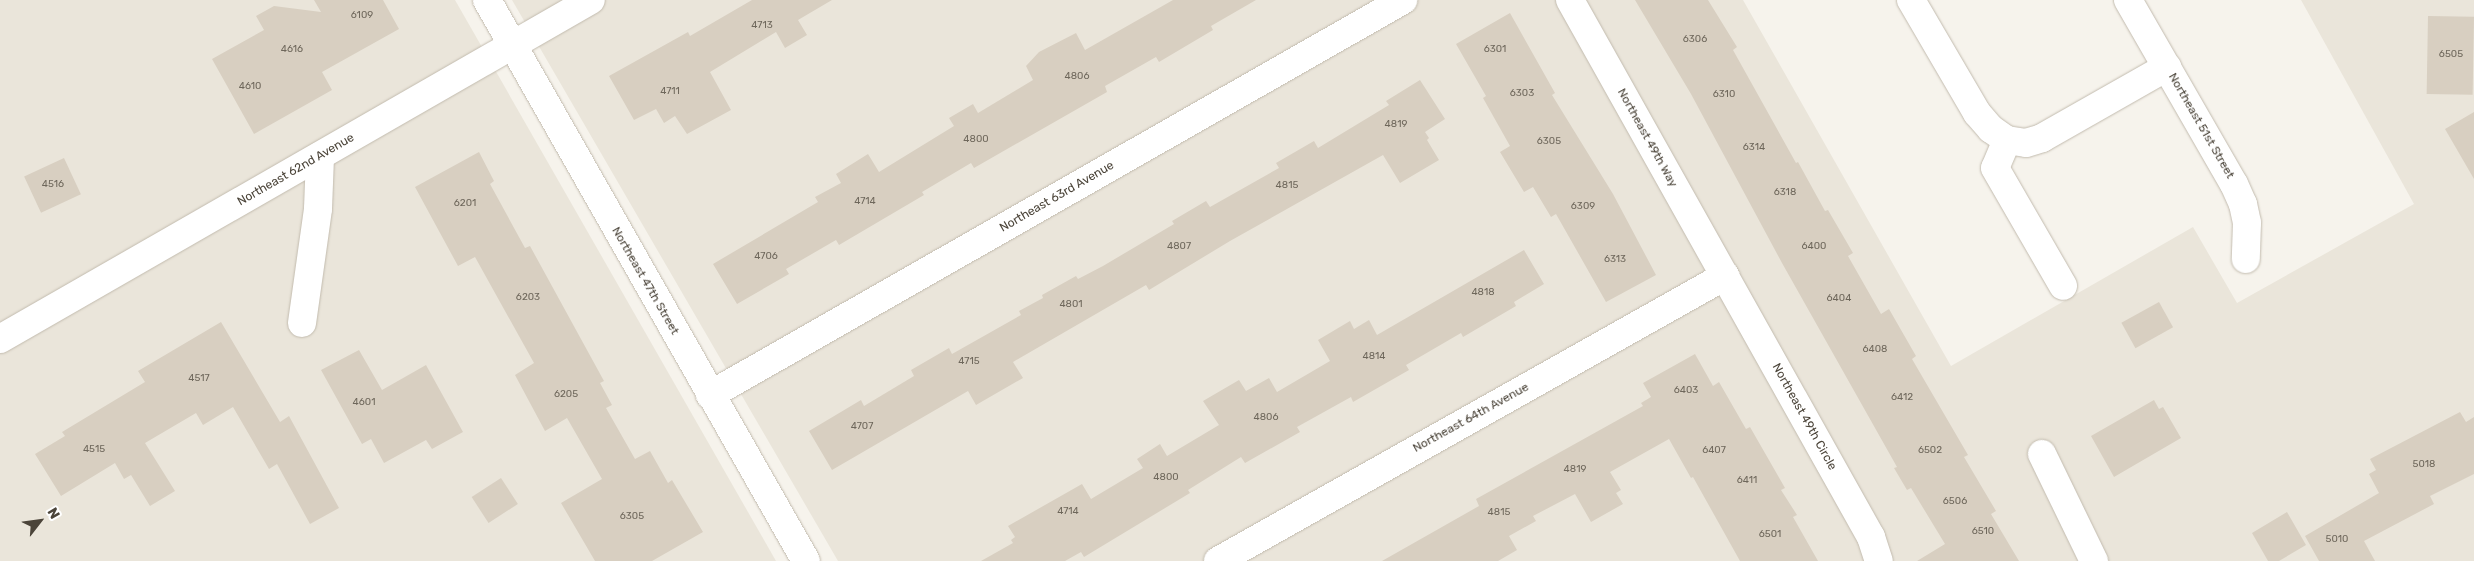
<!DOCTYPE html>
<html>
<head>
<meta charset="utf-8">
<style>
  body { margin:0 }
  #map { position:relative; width:2474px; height:561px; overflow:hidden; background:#f6f3ec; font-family:Rubik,sans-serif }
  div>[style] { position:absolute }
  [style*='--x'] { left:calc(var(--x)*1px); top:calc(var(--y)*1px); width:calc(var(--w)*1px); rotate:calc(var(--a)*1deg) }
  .residential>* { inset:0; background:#eae5da }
  .building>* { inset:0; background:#d8cfc1; transform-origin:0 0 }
  .roads { filter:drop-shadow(0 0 1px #c2bbae) drop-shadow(0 0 1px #c2bbae) }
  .minor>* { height:28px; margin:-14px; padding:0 14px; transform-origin:14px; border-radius:14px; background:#fff }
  span { translate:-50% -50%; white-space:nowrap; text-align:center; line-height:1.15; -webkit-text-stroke:4.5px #fff; paint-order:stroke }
  .number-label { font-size:10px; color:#6e675b }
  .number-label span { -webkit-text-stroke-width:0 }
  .street-label { font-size:12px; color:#4b4439 }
  .north { position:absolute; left:15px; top:496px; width:50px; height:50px; -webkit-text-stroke:4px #fff; paint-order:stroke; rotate:60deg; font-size:14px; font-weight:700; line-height:20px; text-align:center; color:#4b4439 }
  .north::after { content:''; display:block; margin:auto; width:18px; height:22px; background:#4b4439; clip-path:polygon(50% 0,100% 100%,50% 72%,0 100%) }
</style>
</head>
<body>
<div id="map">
  <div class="residential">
    <div style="clip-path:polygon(0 0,455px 0,776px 561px,0 561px)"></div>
    <div style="clip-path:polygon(512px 0,1743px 0,1951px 366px,2193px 227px,2237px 303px,2414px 204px,2301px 0,2474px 0,2474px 561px,838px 561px)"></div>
  </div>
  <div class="building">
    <div style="clip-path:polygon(314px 0,383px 0,399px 29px,322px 72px,332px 90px,254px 134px,212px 59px,264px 30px,256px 16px,274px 6px,321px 12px)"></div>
    <div style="clip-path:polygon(752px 0,832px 0,798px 20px,807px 35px,785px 48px,776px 32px,710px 72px,731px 110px,687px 134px,675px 116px,664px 123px,656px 109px,634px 120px,609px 76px,688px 32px,690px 36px)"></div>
    <div style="clip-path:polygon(1173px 0,1256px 0,1211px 26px,1213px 30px,1159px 62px,1156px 57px,1105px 86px,1107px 92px,974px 168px,971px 163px,922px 192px,924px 195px,839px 245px,836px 240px,786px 269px,789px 274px,737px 304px,713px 264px,818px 202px,815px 197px,841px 183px,836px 174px,868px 154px,879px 172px,954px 126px,949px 118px,973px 104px,978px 113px,1033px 80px,1026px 66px,1039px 52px,1076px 33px,1085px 50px)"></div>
    <div style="clip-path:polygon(1635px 0,1708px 0,1737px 47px,1733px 50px,1796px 163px,1798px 162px,1825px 211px,1828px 210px,1853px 253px,1848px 256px,1881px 314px,1889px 309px,1916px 356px,1912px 359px,1968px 455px,1964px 457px,1996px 511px,1991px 514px,2019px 561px,1917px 561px,1945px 544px,1911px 488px,1907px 490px,1894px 468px,1897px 467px,1782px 263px,1691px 94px)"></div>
    <div style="clip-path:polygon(1510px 13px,1555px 93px,1552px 95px,1613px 194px,1656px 275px,1606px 302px,1556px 214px,1551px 217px,1533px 187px,1524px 192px,1500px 152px,1510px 146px,1483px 98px,1486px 96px,1456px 44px)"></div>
    <div style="left:2428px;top:16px;width:46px;height:78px;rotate:1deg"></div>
    <div style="clip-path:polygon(1420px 80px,1445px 119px,1425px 132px,1429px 138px,1427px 140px,1439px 160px,1400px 183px,1383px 155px,1230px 241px,1149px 290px,1146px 285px,1013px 362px,1023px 378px,976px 405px,968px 391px,832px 470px,809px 431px,861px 400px,864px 406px,914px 376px,911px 370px,949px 348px,952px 354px,1021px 315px,1019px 311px,1043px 298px,1042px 295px,1076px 276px,1078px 279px,1103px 266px,1174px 224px,1172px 221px,1206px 201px,1210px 207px,1279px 168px,1276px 163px,1314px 141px,1318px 148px,1389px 105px,1386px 101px)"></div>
    <div style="clip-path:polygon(2474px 112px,2474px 179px,2445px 129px)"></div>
    <div style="clip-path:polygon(479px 152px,494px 181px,490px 184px,525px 248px,530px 246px,604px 381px,600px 383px,612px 405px,606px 408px,635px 459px,650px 451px,668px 483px,672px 480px,703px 532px,652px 561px,595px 561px,561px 503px,602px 479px,567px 418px,545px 431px,515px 375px,534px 363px,475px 257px,458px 266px,415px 187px)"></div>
    <div style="left:64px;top:158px;width:40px;height:44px;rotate:65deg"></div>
    <div style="clip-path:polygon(1524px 250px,1544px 284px,1514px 302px,1516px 306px,1463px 337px,1461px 333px,1406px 365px,1409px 370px,1353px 402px,1351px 397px,1297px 427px,1300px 432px,1245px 463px,1241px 457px,1188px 490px,1190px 493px,1084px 557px,1081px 552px,1065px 561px,981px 561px,1013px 543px,1011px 540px,1015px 537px,1008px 526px,1082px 484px,1091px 499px,1143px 468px,1137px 459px,1160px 444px,1167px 456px,1219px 425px,1203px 401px,1239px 380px,1246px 391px,1269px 378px,1277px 392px,1330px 361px,1318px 340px,1350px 321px,1354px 329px,1369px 320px,1377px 335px)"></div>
    <div style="left:2159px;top:302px;width:29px;height:43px;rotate:61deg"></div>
    <div style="clip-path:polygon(221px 322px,280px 422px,289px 416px,339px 508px,310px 524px,277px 464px,269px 469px,233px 407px,203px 425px,196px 413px,145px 443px,175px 491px,150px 506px,131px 475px,124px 479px,115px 463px,61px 496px,35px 454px,65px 436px,62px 432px,145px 382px,138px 371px)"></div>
    <div style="clip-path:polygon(359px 350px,382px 390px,426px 365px,463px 432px,432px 449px,426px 440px,384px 463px,371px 439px,362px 444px,321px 370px)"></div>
    <div style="clip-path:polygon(1695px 354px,1713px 386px,1719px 382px,1746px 429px,1750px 427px,1785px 488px,1781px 490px,1797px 515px,1793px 517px,1818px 561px,1740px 561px,1693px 477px,1691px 478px,1669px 439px,1610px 472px,1621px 490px,1616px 493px,1623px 504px,1591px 522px,1575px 494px,1533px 516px,1536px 521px,1509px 536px,1517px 550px,1498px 561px,1382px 561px,1479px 506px,1476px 499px,1643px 406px,1641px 403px,1651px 397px,1643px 383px)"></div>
    <div style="clip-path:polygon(2154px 400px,2159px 409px,2163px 407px,2181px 438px,2114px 477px,2091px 436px)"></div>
    <div style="clip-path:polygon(2460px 412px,2466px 422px,2474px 417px,2474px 474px,2430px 496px,2434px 504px,2364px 541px,2375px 561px,2319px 561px,2305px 536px,2379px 493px,2369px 474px,2376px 470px,2370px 459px)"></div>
    <div style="left:501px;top:478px;width:31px;height:35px;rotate:57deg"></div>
    <div style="clip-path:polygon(2287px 512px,2306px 545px,2279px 561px,2268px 561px,2252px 533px)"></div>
  </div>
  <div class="roads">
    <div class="minor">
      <div style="--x:487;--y:0;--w:645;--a:60.38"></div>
      <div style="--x:1570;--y:0;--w:616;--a:60.73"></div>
      <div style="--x:1871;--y:537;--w:25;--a:72"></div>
      <div style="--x:1911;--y:0;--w:131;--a:59.7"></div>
      <div style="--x:1977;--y:113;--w:21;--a:49"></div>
      <div style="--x:1991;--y:129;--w:19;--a:35"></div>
      <div style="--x:2007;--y:140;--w:19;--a:9"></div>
      <div style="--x:2026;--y:143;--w:17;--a:-17"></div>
      <div style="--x:2042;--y:138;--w:144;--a:-29.6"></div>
      <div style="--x:2128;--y:0;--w:212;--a:60.1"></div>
      <div style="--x:2234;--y:184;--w:22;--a:66"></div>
      <div style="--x:2243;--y:204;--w:19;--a:78"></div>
      <div style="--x:2247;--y:223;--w:36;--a:92"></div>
      <div style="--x:2007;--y:140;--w:30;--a:113"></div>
      <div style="--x:1995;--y:168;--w:136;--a:60"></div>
      <div style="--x:302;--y:323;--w:115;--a:-82"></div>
      <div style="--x:318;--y:209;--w:53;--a:-87.8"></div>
      <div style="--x:0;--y:339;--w:681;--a:-29.84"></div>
      <div style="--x:710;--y:395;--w:798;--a:-29.68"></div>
      <div style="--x:2042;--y:454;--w:119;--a:64.1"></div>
      <div style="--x:1218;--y:561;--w:582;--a:-29.34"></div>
    </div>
  </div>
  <div class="number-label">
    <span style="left:362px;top:16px">6109</span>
    <span style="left:762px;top:26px">4713</span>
    <span style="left:1695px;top:40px">6306</span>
    <span style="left:292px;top:50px">4616</span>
    <span style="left:1495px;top:50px">6301</span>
    <span style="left:2451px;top:55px">6505</span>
    <span style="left:1077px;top:77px">4806</span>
    <span style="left:250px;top:87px">4610</span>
    <span style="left:670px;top:92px">4711</span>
    <span style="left:1522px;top:94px">6303</span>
    <span style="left:1724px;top:95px">6310</span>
    <span style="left:1396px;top:125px">4819</span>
    <span style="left:976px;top:140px">4800</span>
    <span style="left:1549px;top:142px">6305</span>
    <span style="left:1754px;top:148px">6314</span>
    <span style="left:53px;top:185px">4516</span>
    <span style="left:1287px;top:186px">4815</span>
    <span style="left:1785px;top:193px">6318</span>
    <span style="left:865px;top:202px">4714</span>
    <span style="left:465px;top:204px">6201</span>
    <span style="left:1583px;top:207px">6309</span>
    <span style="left:1179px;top:247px">4807</span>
    <span style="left:1814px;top:247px">6400</span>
    <span style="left:766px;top:257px">4706</span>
    <span style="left:1615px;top:260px">6313</span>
    <span style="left:1483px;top:293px">4818</span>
    <span style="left:528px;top:298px">6203</span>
    <span style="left:1839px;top:299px">6404</span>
    <span style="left:1071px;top:305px">4801</span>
    <span style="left:1875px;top:350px">6408</span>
    <span style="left:1374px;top:357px">4814</span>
    <span style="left:969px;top:362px">4715</span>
    <span style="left:199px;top:379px">4517</span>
    <span style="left:1686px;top:391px">6403</span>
    <span style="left:566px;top:395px">6205</span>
    <span style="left:1902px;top:398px">6412</span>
    <span style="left:364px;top:403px">4601</span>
    <span style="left:1266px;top:418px">4806</span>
    <span style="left:862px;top:427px">4707</span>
    <span style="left:94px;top:450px">4515</span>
    <span style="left:1714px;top:451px">6407</span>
    <span style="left:1930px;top:451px">6502</span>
    <span style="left:2424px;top:465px">5018</span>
    <span style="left:1575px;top:470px">4819</span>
    <span style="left:1166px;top:478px">4800</span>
    <span style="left:1747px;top:481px">6411</span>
    <span style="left:1955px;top:502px">6506</span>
    <span style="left:1068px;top:512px">4714</span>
    <span style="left:1499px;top:513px">4815</span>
    <span style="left:632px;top:517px">6305</span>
    <span style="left:1983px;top:532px">6510</span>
    <span style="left:1770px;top:535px">6501</span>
    <span style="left:2337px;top:540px">5010</span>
  </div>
  <div class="street-label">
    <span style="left:2201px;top:126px;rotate:60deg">Northeast 51st Street</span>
    <span style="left:1647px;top:138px;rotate:61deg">Northeast 49th Way</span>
    <span style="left:296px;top:170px;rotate:-30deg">Northeast 62nd Avenue</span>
    <span style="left:1057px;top:197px;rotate:-30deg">Northeast 63rd Avenue</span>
    <span style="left:645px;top:281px;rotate:60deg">Northeast 47th Street</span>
    <span style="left:1804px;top:417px;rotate:61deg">Northeast 49th Circle</span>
    <span style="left:1471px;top:418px;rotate:-29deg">Northeast 64th Avenue</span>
  </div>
  <div class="north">N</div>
</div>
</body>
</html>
